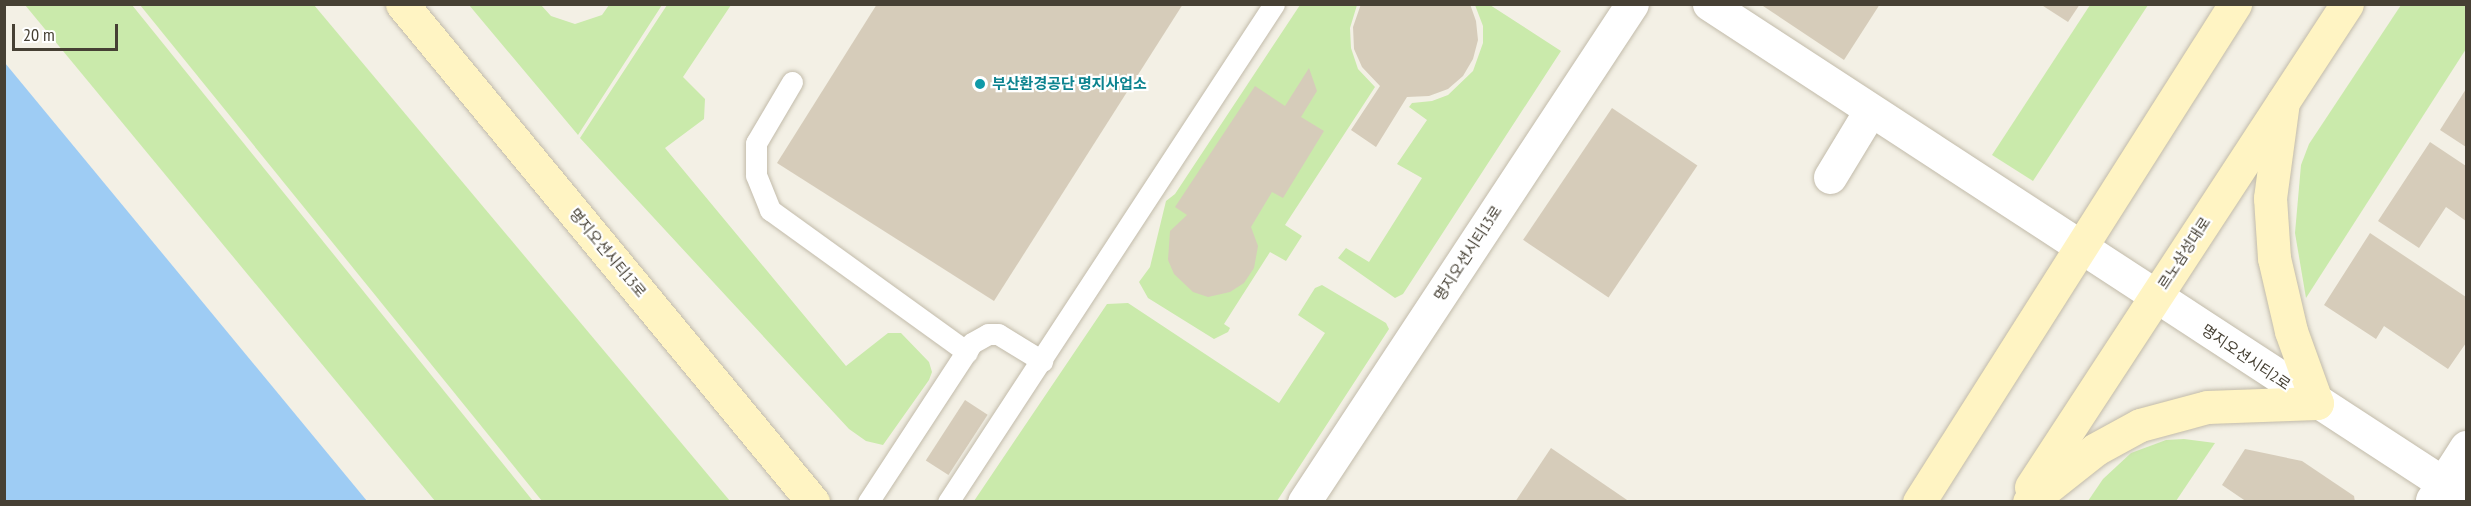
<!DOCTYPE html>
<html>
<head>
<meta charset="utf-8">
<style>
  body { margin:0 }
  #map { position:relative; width:2471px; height:506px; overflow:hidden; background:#f3f0e5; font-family:"PT Sans Narrow","Noto Sans KR",sans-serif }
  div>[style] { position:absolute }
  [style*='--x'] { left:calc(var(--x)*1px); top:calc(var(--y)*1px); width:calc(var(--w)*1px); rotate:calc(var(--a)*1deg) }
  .green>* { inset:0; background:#caeaab }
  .water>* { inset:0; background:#9eccf4 }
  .building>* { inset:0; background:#d6ccba; transform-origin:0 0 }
  .roads { filter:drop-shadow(0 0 2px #c2bbaa) drop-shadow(0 0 2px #c2bbaa) }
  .lane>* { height:21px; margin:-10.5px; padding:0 10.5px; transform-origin:10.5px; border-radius:10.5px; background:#fff }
  .street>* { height:33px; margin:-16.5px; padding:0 16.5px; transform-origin:16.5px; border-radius:16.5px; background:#fff }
  .secondary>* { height:33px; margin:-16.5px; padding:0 16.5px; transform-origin:16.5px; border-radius:16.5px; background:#fff4c3 }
  .dots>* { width:16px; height:16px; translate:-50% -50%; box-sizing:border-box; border:3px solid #fff; border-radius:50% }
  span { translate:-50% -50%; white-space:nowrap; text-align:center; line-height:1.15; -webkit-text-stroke:4.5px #fff; paint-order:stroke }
  .culture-label { font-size:15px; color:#0d838f; font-weight:700 }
  .left { translate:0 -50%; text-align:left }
  .street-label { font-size:15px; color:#464034 }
  .frame { position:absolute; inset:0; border:6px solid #464034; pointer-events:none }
  .scale { position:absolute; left:12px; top:24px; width:106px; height:27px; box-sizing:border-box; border:3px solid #464034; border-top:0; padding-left:8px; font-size:18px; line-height:21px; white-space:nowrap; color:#464034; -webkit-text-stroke:4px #fff; paint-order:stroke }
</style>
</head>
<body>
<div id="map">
  <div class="green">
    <div style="clip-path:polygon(25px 5px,132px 5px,533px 501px,435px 501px)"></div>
    <div style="clip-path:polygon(140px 5px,314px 5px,730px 501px,542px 501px)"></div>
    <div style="clip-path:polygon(469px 5px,541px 5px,551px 16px,575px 24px,602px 15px,609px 5px,662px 5px,578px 135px)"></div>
    <div style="clip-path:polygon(667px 5px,731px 5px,683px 77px,705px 99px,704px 119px,665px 148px,846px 366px,888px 333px,901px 333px,929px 362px,932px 372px,929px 380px,883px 445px,866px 441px,849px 429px,580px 138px)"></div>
    <div style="clip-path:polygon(1300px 5px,1357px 5px,1350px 28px,1351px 48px,1358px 69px,1375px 87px,1285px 225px,1302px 236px,1286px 261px,1270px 252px,1224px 324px,1230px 328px,1228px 332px,1214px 339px,1148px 298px,1139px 282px,1150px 267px,1166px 201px,1175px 194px)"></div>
    <div style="clip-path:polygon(1475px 5px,1490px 5px,1561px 51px,1403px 294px,1395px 298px,1338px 258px,1346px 248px,1369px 262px,1422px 178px,1397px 164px,1427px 120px,1409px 107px,1412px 103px,1432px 101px,1448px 95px,1473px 71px,1483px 43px,1483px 26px)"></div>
    <div style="clip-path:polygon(2090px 5px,2148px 5px,2033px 181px,1992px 155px)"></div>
    <div style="clip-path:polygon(2401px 5px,2466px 5px,2466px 49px,2306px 298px,2295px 233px,2301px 165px,2309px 144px)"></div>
    <div style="clip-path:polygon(1322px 285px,1386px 323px,1389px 329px,1277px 501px,974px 501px,1107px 304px,1128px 303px,1279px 403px,1325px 333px,1298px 315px,1315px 288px)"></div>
    <div style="clip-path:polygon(2184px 439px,2215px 443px,2176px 501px,2088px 501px,2103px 479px,2131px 453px,2166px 440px)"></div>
  </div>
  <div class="water">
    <div style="clip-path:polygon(4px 63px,5px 63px,367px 501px,5px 501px)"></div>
  </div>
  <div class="building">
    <div style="clip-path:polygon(877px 4px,1183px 4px,994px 301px,777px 163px)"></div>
    <div style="clip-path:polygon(1361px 4px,1470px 4px,1476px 21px,1478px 40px,1473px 59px,1463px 76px,1448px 89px,1429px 96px,1407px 97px,1376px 147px,1351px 130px,1380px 86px,1362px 67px,1354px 49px,1353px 27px)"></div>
    <div style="clip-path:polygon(1760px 4px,1880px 4px,1844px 60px)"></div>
    <div style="clip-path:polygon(2040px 4px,2080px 4px,2068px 22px)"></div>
    <div style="clip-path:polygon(1309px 68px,1317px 91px,1301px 117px,1324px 131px,1283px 198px,1272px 192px,1251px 227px,1258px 246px,1254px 268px,1244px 283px,1230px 292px,1208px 297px,1193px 292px,1174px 274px,1168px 260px,1170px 231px,1187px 215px,1175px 207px,1255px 86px,1285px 106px)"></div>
    <div style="clip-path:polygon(2466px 89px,2466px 147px,2440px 130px)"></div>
    <div style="left:1612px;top:108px;width:103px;height:159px;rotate:34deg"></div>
    <div style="clip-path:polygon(2430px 142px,2466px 166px,2466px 221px,2446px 207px,2419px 248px,2378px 221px)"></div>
    <div style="clip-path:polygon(2370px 233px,2466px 297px,2466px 343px,2448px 369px,2384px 326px,2376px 339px,2324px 305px)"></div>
    <div style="left:965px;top:400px;width:27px;height:72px;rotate:33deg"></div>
    <div style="clip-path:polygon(1551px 448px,1630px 502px,1515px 502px)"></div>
    <div style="clip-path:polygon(2245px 449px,2302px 461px,2354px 496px,2355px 502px,2247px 502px,2222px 485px)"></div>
  </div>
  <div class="roads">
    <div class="lane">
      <div style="--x:792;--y:82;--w:71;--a:120.5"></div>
      <div style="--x:756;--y:143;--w:32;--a:90"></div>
      <div style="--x:756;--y:175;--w:38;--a:68"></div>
      <div style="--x:770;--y:210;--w:243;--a:35.8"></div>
      <div style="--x:868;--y:502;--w:190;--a:-56.8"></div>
      <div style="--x:972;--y:343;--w:18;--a:-29"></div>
      <div style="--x:988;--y:334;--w:10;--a:0"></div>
      <div style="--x:998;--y:334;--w:52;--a:31.5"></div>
      <div style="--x:948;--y:502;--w:595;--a:-56.79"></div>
    </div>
    <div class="street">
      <div style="--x:1709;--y:4;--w:904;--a:33.13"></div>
      <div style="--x:1830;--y:177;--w:77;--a:-58.8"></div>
      <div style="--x:2432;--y:500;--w:63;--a:-57.3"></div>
      <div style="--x:1304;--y:502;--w:596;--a:-56.63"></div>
    </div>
    <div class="secondary">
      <div style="--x:402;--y:4;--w:646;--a:50.47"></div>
      <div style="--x:2031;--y:487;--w:577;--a:-56.81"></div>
      <div style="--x:1919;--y:502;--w:590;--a:-57.6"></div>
      <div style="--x:2029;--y:502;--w:85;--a:-38.3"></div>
      <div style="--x:2096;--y:449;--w:50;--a:-28.6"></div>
      <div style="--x:2140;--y:425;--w:69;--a:-15"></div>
      <div style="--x:2207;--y:407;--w:110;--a:-2.1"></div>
      <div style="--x:2317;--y:403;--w:77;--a:-109.9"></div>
      <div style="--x:2291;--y:331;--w:75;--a:-103.1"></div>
      <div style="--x:2274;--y:258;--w:60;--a:-93.8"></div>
      <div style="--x:2270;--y:198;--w:97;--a:-82.3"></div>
    </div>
  </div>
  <div class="dots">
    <div style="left:980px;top:84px;background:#0f9aa8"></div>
  </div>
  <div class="culture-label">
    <span class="left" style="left:992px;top:84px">부산환경공단 명지사업소</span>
  </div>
  <div class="street-label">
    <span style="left:608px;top:253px;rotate:50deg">명지오션시티13로</span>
    <span style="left:1468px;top:253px;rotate:-57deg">명지오션시티13로</span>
    <span style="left:2184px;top:253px;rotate:-57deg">르노삼성대로</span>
    <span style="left:2246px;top:357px;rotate:34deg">명지오션시티2로</span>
  </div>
  <div class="frame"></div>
  <div class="scale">20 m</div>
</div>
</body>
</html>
